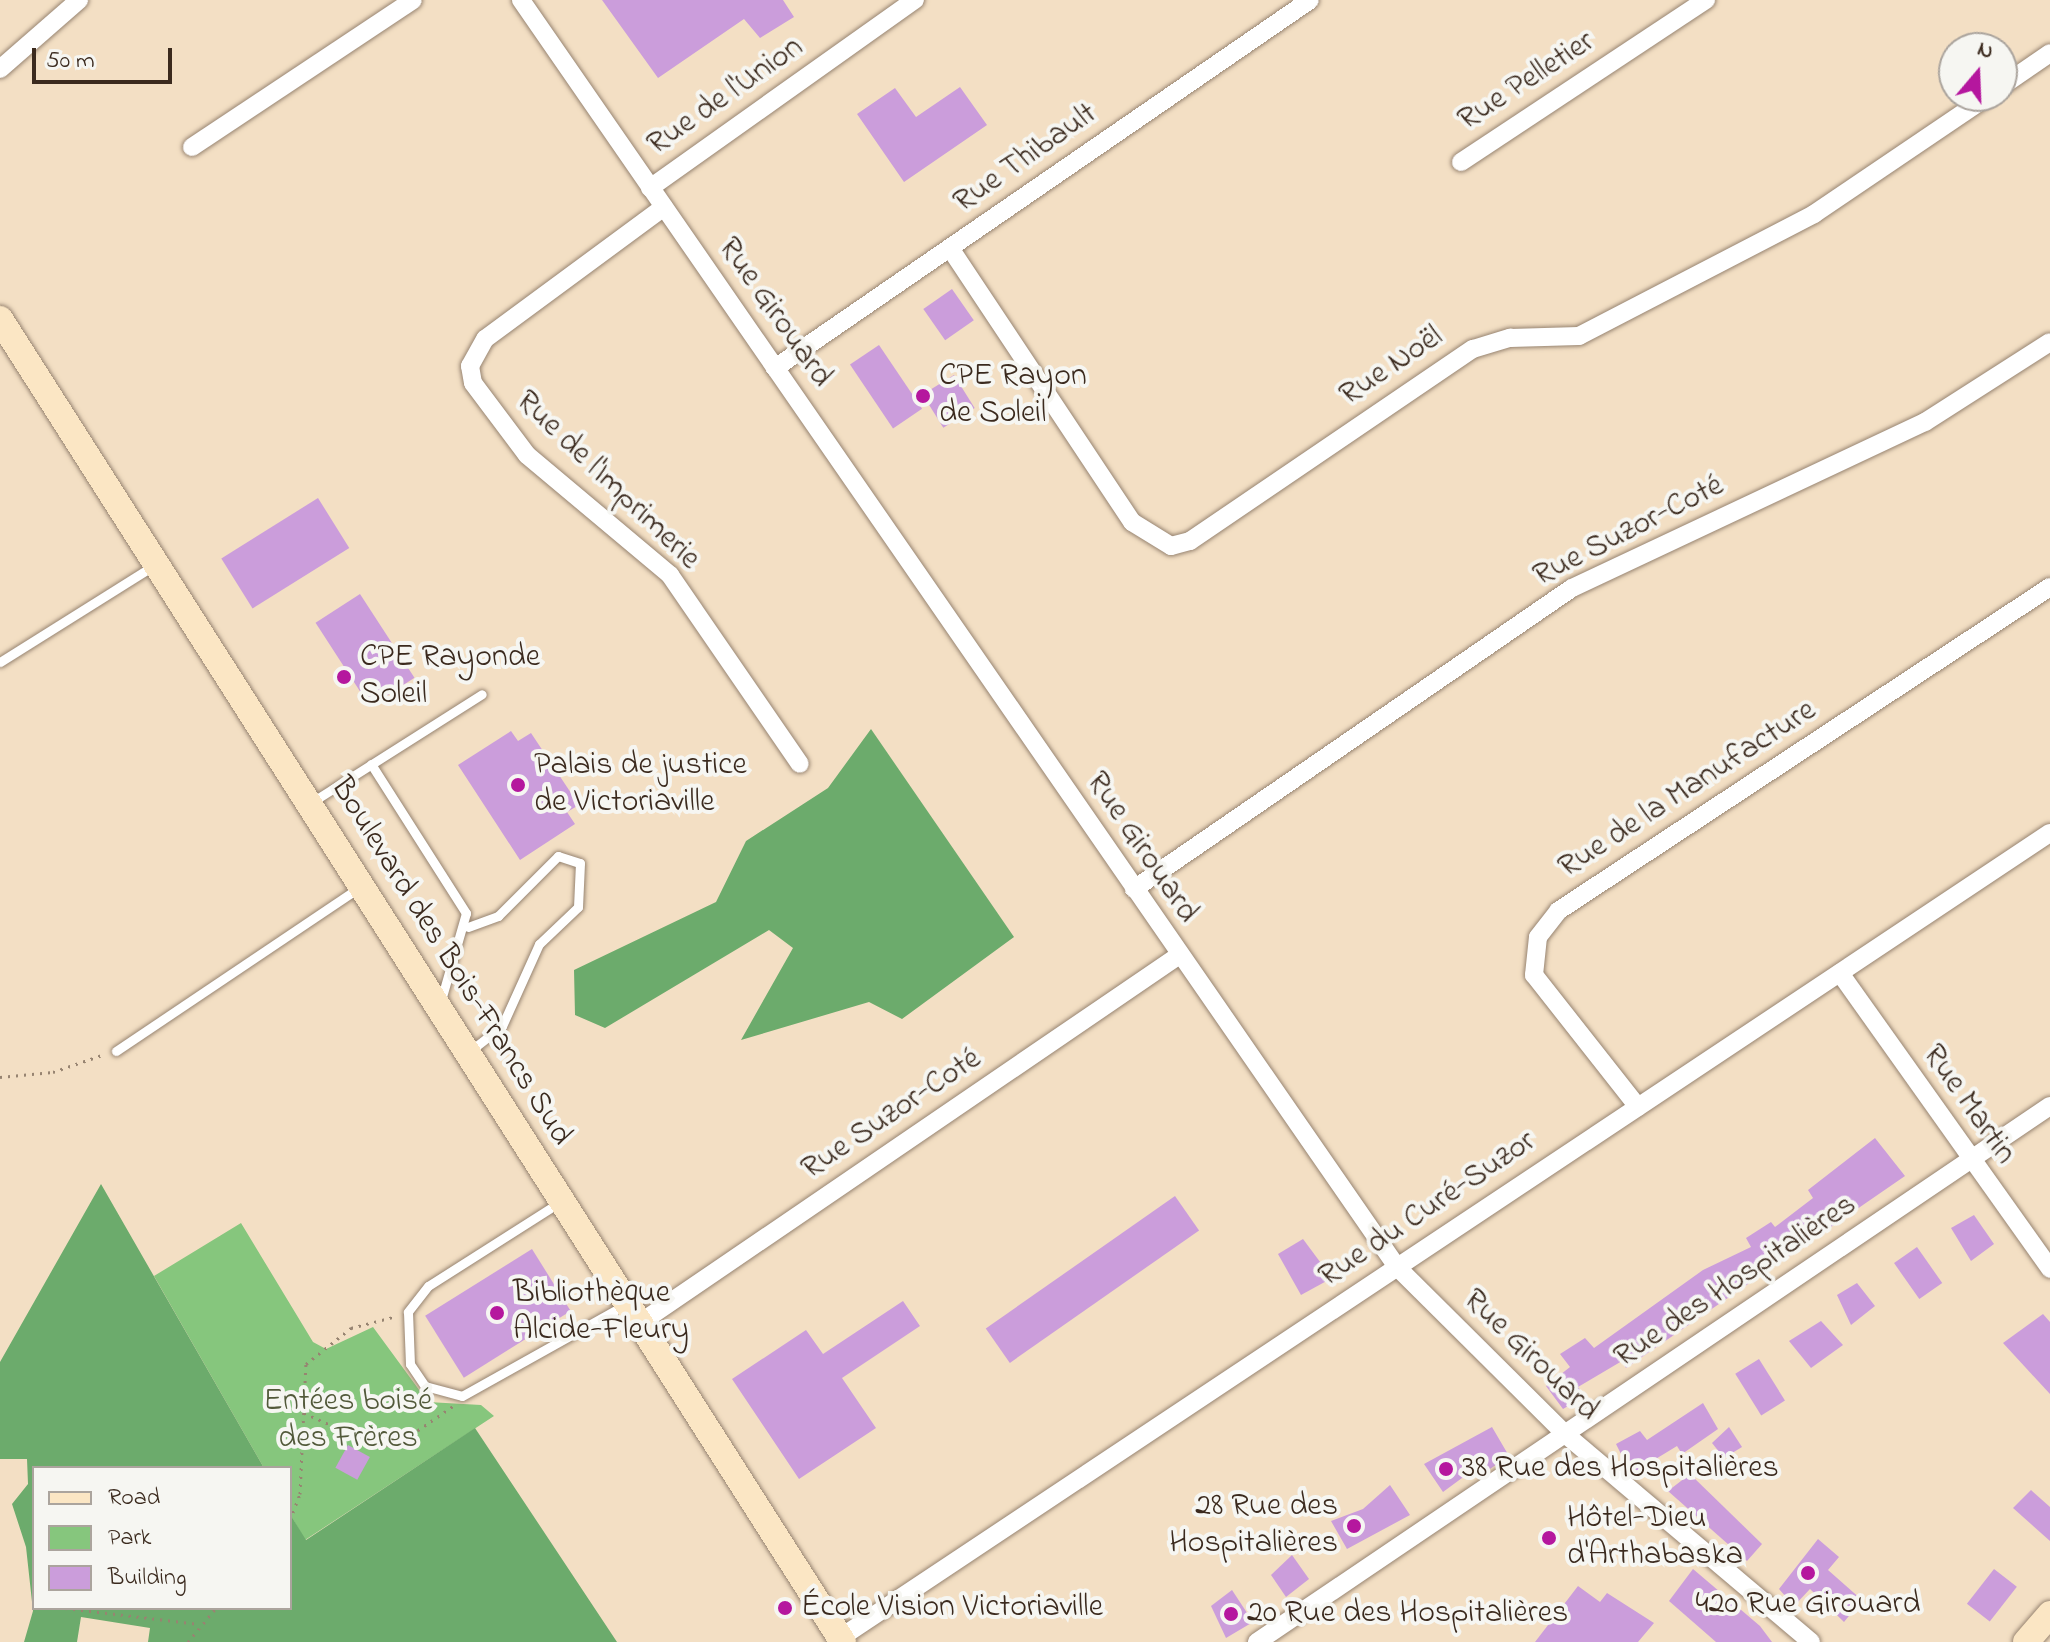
<!DOCTYPE html>
<html>
<head>
<meta charset="utf-8">
<style>
  body { margin:0 }
  #map { position:relative; width:2050px; height:1642px; overflow:hidden; background:#f3dfc4; font-family:"Indie Flower",sans-serif }
  div>[style] { position:absolute }
  [style*='--x'] { left:calc(var(--x)*1px); top:calc(var(--y)*1px); width:calc(var(--w)*1px); rotate:calc(var(--a)*1deg) }
  .green>* { inset:0; background:#86c67d }
  .forest>* { inset:0; background:#6cab6c }
  .building>* { inset:0; background:#cb9ddb; transform-origin:0 0 }
  .path>* { height:3px; margin-top:-1.5px; transform-origin:0; background:repeating-linear-gradient(90deg,#978471 0 2px,transparent 0 8px) }
  .roads { filter:drop-shadow(0 0 2px #978471) drop-shadow(0 0 2px #978471) }
  .lane>* { height:9px; margin:-4.5px; padding:0 4.5px; transform-origin:4.5px; border-radius:4.5px; background:#fff }
  .street>* { height:18px; margin:-9px; padding:0 9px; transform-origin:9px; border-radius:9px; background:#fff }
  .secondary>* { height:26px; margin:-13px; padding:0 13px; transform-origin:13px; border-radius:13px; background:#fbe6c4 }
  .dots>* { width:22px; height:22px; translate:-50% -50%; box-sizing:border-box; border:4px solid #f6f6f2; border-radius:50% }
  span { translate:-50% -50%; white-space:nowrap; text-align:center; line-height:1.15; -webkit-text-stroke:8px #f6f6f2; paint-order:stroke }
  .street-label { font-size:32px; color:#3b2a1e }
  .poi-label { font-size:32px; color:#3b2a1e }
  .left { translate:0 -50%; text-align:left }
  .right { translate:-100% -50%; text-align:right }
  .park-label { font-size:32px; color:#52593a }
  .legend { position:absolute; left:32px; top:1466px; width:260px; height:144px; box-sizing:border-box; background:#f6f6f2; border:2px solid #aba49d; margin:0; padding:10px 14px; list-style:none; font-size:24px; color:#3b2a1e }
  .legend li { display:flex; align-items:center; gap:16px; height:40px }
  .legend b { width:40px; border:2px solid #aba49d }
  .north { position:absolute; left:1938px; top:32px; width:80px; height:80px; box-sizing:border-box; background:#f6f6f2; border:2px solid #aba49d; border-radius:50%; rotate:19deg; font-size:22px; font-weight:700; line-height:32px; text-align:center; color:#3b2a1e }
  .north::after { content:''; display:block; margin:auto; width:28px; height:36px; background:#b5179e; clip-path:polygon(50% 0,100% 100%,50% 72%,0 100%) }
  .scale { position:absolute; left:32px; top:48px; width:140px; height:36px; box-sizing:border-box; border:4px solid #3b2a1e; border-top:0; padding-left:10px; font-size:24px; line-height:28px; white-space:nowrap; color:#3b2a1e; -webkit-text-stroke:6px #f6f6f2; paint-order:stroke }
</style>
</head>
<body>
<div id="map">
  <div class="green">
    <div style="clip-path:polygon(241px 1223px,313px 1342px,326px 1349px,373px 1327px,428px 1402px,481px 1405px,494px 1416px,305px 1540px,290px 1514px,290px 1468px,264px 1468px,154px 1276px)"></div>
  </div>
  <div class="forest">
    <div style="clip-path:polygon(871px 729px,1014px 937px,902px 1019px,869px 1002px,741px 1040px,793px 948px,769px 930px,605px 1028px,575px 1015px,574px 970px,716px 902px,746px 841px,828px 788px)"></div>
    <div style="clip-path:polygon(101px 1184px,264px 1468px,34px 1468px,34px 1608px,290px 1608px,290px 1514px,306px 1540px,475px 1428px,617px 1642px,148px 1642px,150px 1628px,81px 1617px,77px 1642px,24px 1642px,33px 1611px,26px 1547px,12px 1504px,28px 1484px,27px 1459px,0 1459px,0 1362px)"></div>
  </div>
  <div class="building">
    <div style="clip-path:polygon(602px 0,783px 0,794px 17px,760px 38px,744px 19px,658px 78px)"></div>
    <div style="clip-path:polygon(960px 87px,987px 125px,904px 182px,857px 114px,895px 88px,916px 117px)"></div>
    <div style="left:952px;top:289px;width:38px;height:35px;rotate:55deg"></div>
    <div style="left:879px;top:345px;width:77px;height:35px;rotate:56deg"></div>
    <div style="left:954px;top:375px;width:39px;height:37px;rotate:58deg"></div>
    <div style="left:318px;top:498px;width:59px;height:114px;rotate:58deg"></div>
    <div style="left:360px;top:594px;width:100px;height:53px;rotate:57deg"></div>
    <div style="clip-path:polygon(511px 731px,518px 741px,531px 733px,579px 805px,567px 812px,575px 824px,520px 860px,458px 765px)"></div>
    <div style="clip-path:polygon(1875px 1138px,1905px 1176px,1626px 1368px,1622px 1361px,1578px 1387px,1585px 1396px,1563px 1409px,1546px 1386px,1570px 1367px,1560px 1354px,1585px 1338px,1594px 1348px,1703px 1270px,1751px 1247px,1746px 1238px,1771px 1222px,1775px 1227px,1813px 1198px,1808px 1190px)"></div>
    <div style="left:1175px;top:1196px;width:42px;height:231px;rotate:55deg"></div>
    <div style="clip-path:polygon(1974px 1215px,1994px 1244px,1971px 1261px,1951px 1228px)"></div>
    <div style="clip-path:polygon(1303px 1239px,1332px 1278px,1301px 1295px,1278px 1254px)"></div>
    <div style="left:1917px;top:1247px;width:44px;height:28px;rotate:55deg"></div>
    <div style="left:532px;top:1249px;width:73px;height:126px;rotate:58deg"></div>
    <div style="clip-path:polygon(1857px 1283px,1875px 1306px,1851px 1325px,1837px 1295px)"></div>
    <div style="clip-path:polygon(903px 1301px,920px 1326px,842px 1378px,876px 1428px,799px 1479px,732px 1379px,806px 1330px,823px 1354px)"></div>
    <div style="clip-path:polygon(2043px 1314px,2050px 1322px,2050px 1394px,2003px 1343px)"></div>
    <div style="clip-path:polygon(1821px 1321px,1843px 1345px,1811px 1368px,1789px 1341px)"></div>
    <div style="left:1759px;top:1359px;width:49px;height:28px;rotate:58deg"></div>
    <div style="clip-path:polygon(1703px 1403px,1718px 1429px,1682px 1454px,1677px 1446px,1631px 1474px,1616px 1444px,1640px 1431px,1647px 1440px)"></div>
    <div style="clip-path:polygon(1492px 1427px,1509px 1456px,1487px 1471px,1481px 1464px,1443px 1492px,1424px 1464px)"></div>
    <div style="clip-path:polygon(1729px 1427px,1742px 1447px,1724px 1458px,1712px 1443px)"></div>
    <div style="left:348px;top:1445px;width:25px;height:26px;rotate:29deg"></div>
    <div style="clip-path:polygon(1690px 1474px,1762px 1544px,1747px 1561px,1668px 1491px)"></div>
    <div style="clip-path:polygon(1390px 1485px,1410px 1515px,1347px 1549px,1331px 1521px,1363px 1509px)"></div>
    <div style="clip-path:polygon(2031px 1490px,2050px 1507px,2050px 1541px,2013px 1508px)"></div>
    <div style="clip-path:polygon(1818px 1539px,1839px 1557px,1828px 1570px,1862px 1600px,1844px 1622px,1810px 1589px,1794px 1606px,1779px 1589px)"></div>
    <div style="clip-path:polygon(1292px 1555px,1309px 1579px,1286px 1597px,1271px 1575px)"></div>
    <div style="clip-path:polygon(1693px 1569px,1760px 1626px,1772px 1642px,1716px 1642px,1669px 1601px)"></div>
    <div style="left:1994px;top:1569px;width:29px;height:44px;rotate:38deg"></div>
    <div style="clip-path:polygon(1578px 1586px,1600px 1602px,1607px 1593px,1654px 1623px,1638px 1642px,1535px 1642px)"></div>
    <div style="clip-path:polygon(1232px 1590px,1253px 1622px,1226px 1638px,1211px 1606px)"></div>
  </div>
  <div class="path">
    <div style="--x:0;--y:1077;--w:53;--a:-5.4"></div>
    <div style="--x:53;--y:1072;--w:55;--a:-19.1"></div>
    <div style="--x:304;--y:1413;--w:81;--a:24"></div>
    <div style="--x:378;--y:1446;--w:20;--a:-6"></div>
    <div style="--x:398;--y:1444;--w:67;--a:-34.6"></div>
    <div style="--x:290;--y:1520;--w:28;--a:-69"></div>
    <div style="--x:300;--y:1494;--w:130;--a:-87.4"></div>
    <div style="--x:306;--y:1364;--w:58;--a:-38.7"></div>
    <div style="--x:351;--y:1328;--w:43;--a:-14.7"></div>
    <div style="--x:65;--y:1608;--w:135;--a:6.8"></div>
    <div style="--x:188;--y:1642;--w:44;--a:-50.5"></div>
  </div>
  <div class="roads">
    <div class="lane">
      <div style="--x:0;--y:662;--w:181;--a:-32.1"></div>
      <div style="--x:371;--y:764;--w:177;--a:57.5"></div>
      <div style="--x:466;--y:913;--w:91;--a:106"></div>
      <div style="--x:312;--y:802;--w:201;--a:-32.4"></div>
      <div style="--x:468;--y:927;--w:32;--a:-20"></div>
      <div style="--x:498;--y:916;--w:85;--a:-45"></div>
      <div style="--x:558;--y:856;--w:23;--a:18"></div>
      <div style="--x:580;--y:863;--w:44;--a:92.6"></div>
      <div style="--x:578;--y:907;--w:54;--a:136.5"></div>
      <div style="--x:539;--y:944;--w:90;--a:114.3"></div>
      <div style="--x:502;--y:1026;--w:41;--a:142"></div>
      <div style="--x:116;--y:1051;--w:293;--a:-33.9"></div>
      <div style="--x:560;--y:1202;--w:156;--a:147.5"></div>
      <div style="--x:428;--y:1286;--w:33;--a:128"></div>
      <div style="--x:408;--y:1312;--w:52;--a:87.8"></div>
      <div style="--x:410;--y:1364;--w:27;--a:56"></div>
      <div style="--x:425;--y:1386;--w:38;--a:15"></div>
      <div style="--x:462;--y:1396;--w:187;--a:-29.2"></div>
    </div>
    <div class="street">
      <div style="--x:521;--y:0;--w:1540;--a:55.34"></div>
      <div style="--x:1397;--y:1267;--w:237;--a:44.8"></div>
      <div style="--x:1565;--y:1434;--w:322;--a:40.2"></div>
      <div style="--x:0;--y:69;--w:105;--a:-41.1"></div>
      <div style="--x:2002;--y:86;--w:58;--a:-34.5"></div>
      <div style="--x:192;--y:147;--w:265;--a:-33.6"></div>
      <div style="--x:1461;--y:162;--w:294;--a:-33.5"></div>
      <div style="--x:650;--y:188;--w:325;--a:-35.4"></div>
      <div style="--x:664;--y:207;--w:222;--a:143.6"></div>
      <div style="--x:485;--y:339;--w:31;--a:119"></div>
      <div style="--x:470;--y:366;--w:17;--a:80"></div>
      <div style="--x:473;--y:383;--w:90;--a:53.1"></div>
      <div style="--x:527;--y:455;--w:187;--a:40"></div>
      <div style="--x:670;--y:575;--w:229;--a:55.5"></div>
      <div style="--x:950;--y:248;--w:329;--a:56.4"></div>
      <div style="--x:1132;--y:522;--w:46;--a:31.6"></div>
      <div style="--x:1171;--y:546;--w:20;--a:-15"></div>
      <div style="--x:1190;--y:541;--w:342;--a:-34.2"></div>
      <div style="--x:1473;--y:349;--w:39;--a:-17"></div>
      <div style="--x:1510;--y:338;--w:69;--a:-1.7"></div>
      <div style="--x:1579;--y:336;--w:265;--a:-27.4"></div>
      <div style="--x:1814;--y:214;--w:210;--a:-34.1"></div>
      <div style="--x:775;--y:368;--w:649;--a:-34.52"></div>
      <div style="--x:1134;--y:889;--w:531;--a:-34.5"></div>
      <div style="--x:1572;--y:588;--w:390;--a:-25.2"></div>
      <div style="--x:1925;--y:422;--w:148;--a:-32.6"></div>
      <div style="--x:1840;--y:973;--w:363;--a:54.6"></div>
      <div style="--x:1638;--y:1107;--w:168;--a:-128.2"></div>
      <div style="--x:1534;--y:975;--w:38;--a:-84"></div>
      <div style="--x:1538;--y:937;--w:33;--a:-52"></div>
      <div style="--x:1558;--y:911;--w:589;--a:-33.37"></div>
      <div style="--x:640;--y:1323;--w:651;--a:-34.3"></div>
      <div style="--x:840;--y:1638;--w:1453;--a:-33.64"></div>
      <div style="--x:1257;--y:1642;--w:957;--a:-34.06"></div>
    </div>
    <div class="secondary">
      <div style="--x:0;--y:319;--w:1569;--a:57.5"></div>
      <div style="--x:2026;--y:1642;--w:37;--a:-49"></div>
    </div>
  </div>
  <div class="dots">
    <div style="left:923px;top:396px;background:#b5179e"></div>
    <div style="left:344px;top:677px;background:#b5179e"></div>
    <div style="left:518px;top:785px;background:#b5179e"></div>
    <div style="left:497px;top:1313px;background:#b5179e"></div>
    <div style="left:1446px;top:1469px;background:#b5179e"></div>
    <div style="left:1354px;top:1526px;background:#b5179e"></div>
    <div style="left:1549px;top:1538px;background:#b5179e"></div>
    <div style="left:1808px;top:1573px;background:#b5179e"></div>
    <div style="left:785px;top:1608px;background:#b5179e"></div>
    <div style="left:1231px;top:1614px;background:#b5179e"></div>
  </div>
  <div class="street-label">
    <span style="left:1527px;top:82px;rotate:-33deg">Rue Pelletier</span>
    <span style="left:726px;top:97px;rotate:-35deg">Rue de l'Union</span>
    <span style="left:1026px;top:159px;rotate:-35deg">Rue Thibault</span>
    <span style="left:774px;top:313px;rotate:55deg">Rue Girouard</span>
    <span style="left:1392px;top:367px;rotate:-34deg">Rue Noël</span>
    <span style="left:607px;top:481px;rotate:44deg">Rue de l'Imprimerie</span>
    <span style="left:1629px;top:532px;rotate:-27deg">Rue Suzor-Coté</span>
    <span style="left:1688px;top:790px;rotate:-33deg">Rue de la Manufacture</span>
    <span style="left:1141px;top:848px;rotate:56deg">Rue Girouard</span>
    <span style="left:450px;top:962px;rotate:58deg">Boulevard des Bois-Francs Sud</span>
    <span style="left:1968px;top:1105px;rotate:55deg">Rue Martin</span>
    <span style="left:892px;top:1115px;rotate:-34deg">Rue Suzor-Coté</span>
    <span style="left:1428px;top:1210px;rotate:-34deg">Rue du Curé-Suzor</span>
    <span style="left:1736px;top:1282px;rotate:-34deg">Rue des Hospitalières</span>
    <span style="left:1530px;top:1356px;rotate:44deg">Rue Girouard</span>
  </div>
  <div class="poi-label">
    <span class="left" style="left:939px;top:396px">CPE Rayon<br>de Soleil</span>
    <span class="left" style="left:360px;top:677px">CPE Rayonde<br>Soleil</span>
    <span class="left" style="left:534px;top:785px">Palais de justice<br>de Victoriaville</span>
    <span class="left" style="left:513px;top:1313px">Bibliothèque<br>Alcide-Fleury</span>
    <span class="left" style="left:1462px;top:1469px">38 Rue des Hospitalières</span>
    <span class="right" style="left:1338px;top:1526px">28 Rue des<br>Hospitalières</span>
    <span class="left" style="left:1567px;top:1538px">Hôtel-Dieu<br>d'Arthabaska</span>
    <span style="left:1808px;top:1605px">420 Rue Girouard</span>
    <span class="left" style="left:801px;top:1608px">École Vision Victoriaville</span>
    <span class="left" style="left:1247px;top:1614px">20 Rue des Hospitalières</span>
  </div>
  <div class="park-label">
    <span style="left:348px;top:1421px">Entées boisé<br>des Frères</span>
  </div>
  <ul class="legend">
  <li><b style="height:10px;background:#fbe6c4"></b>Road</li>
  <li><b style="height:22px;background:#86c67d"></b>Park</li>
  <li><b style="height:22px;background:#cb9ddb"></b>Building</li>
  </ul>
  <div class="north">N</div>
  <div class="scale">50 m</div>
</div>
</body>
</html>
